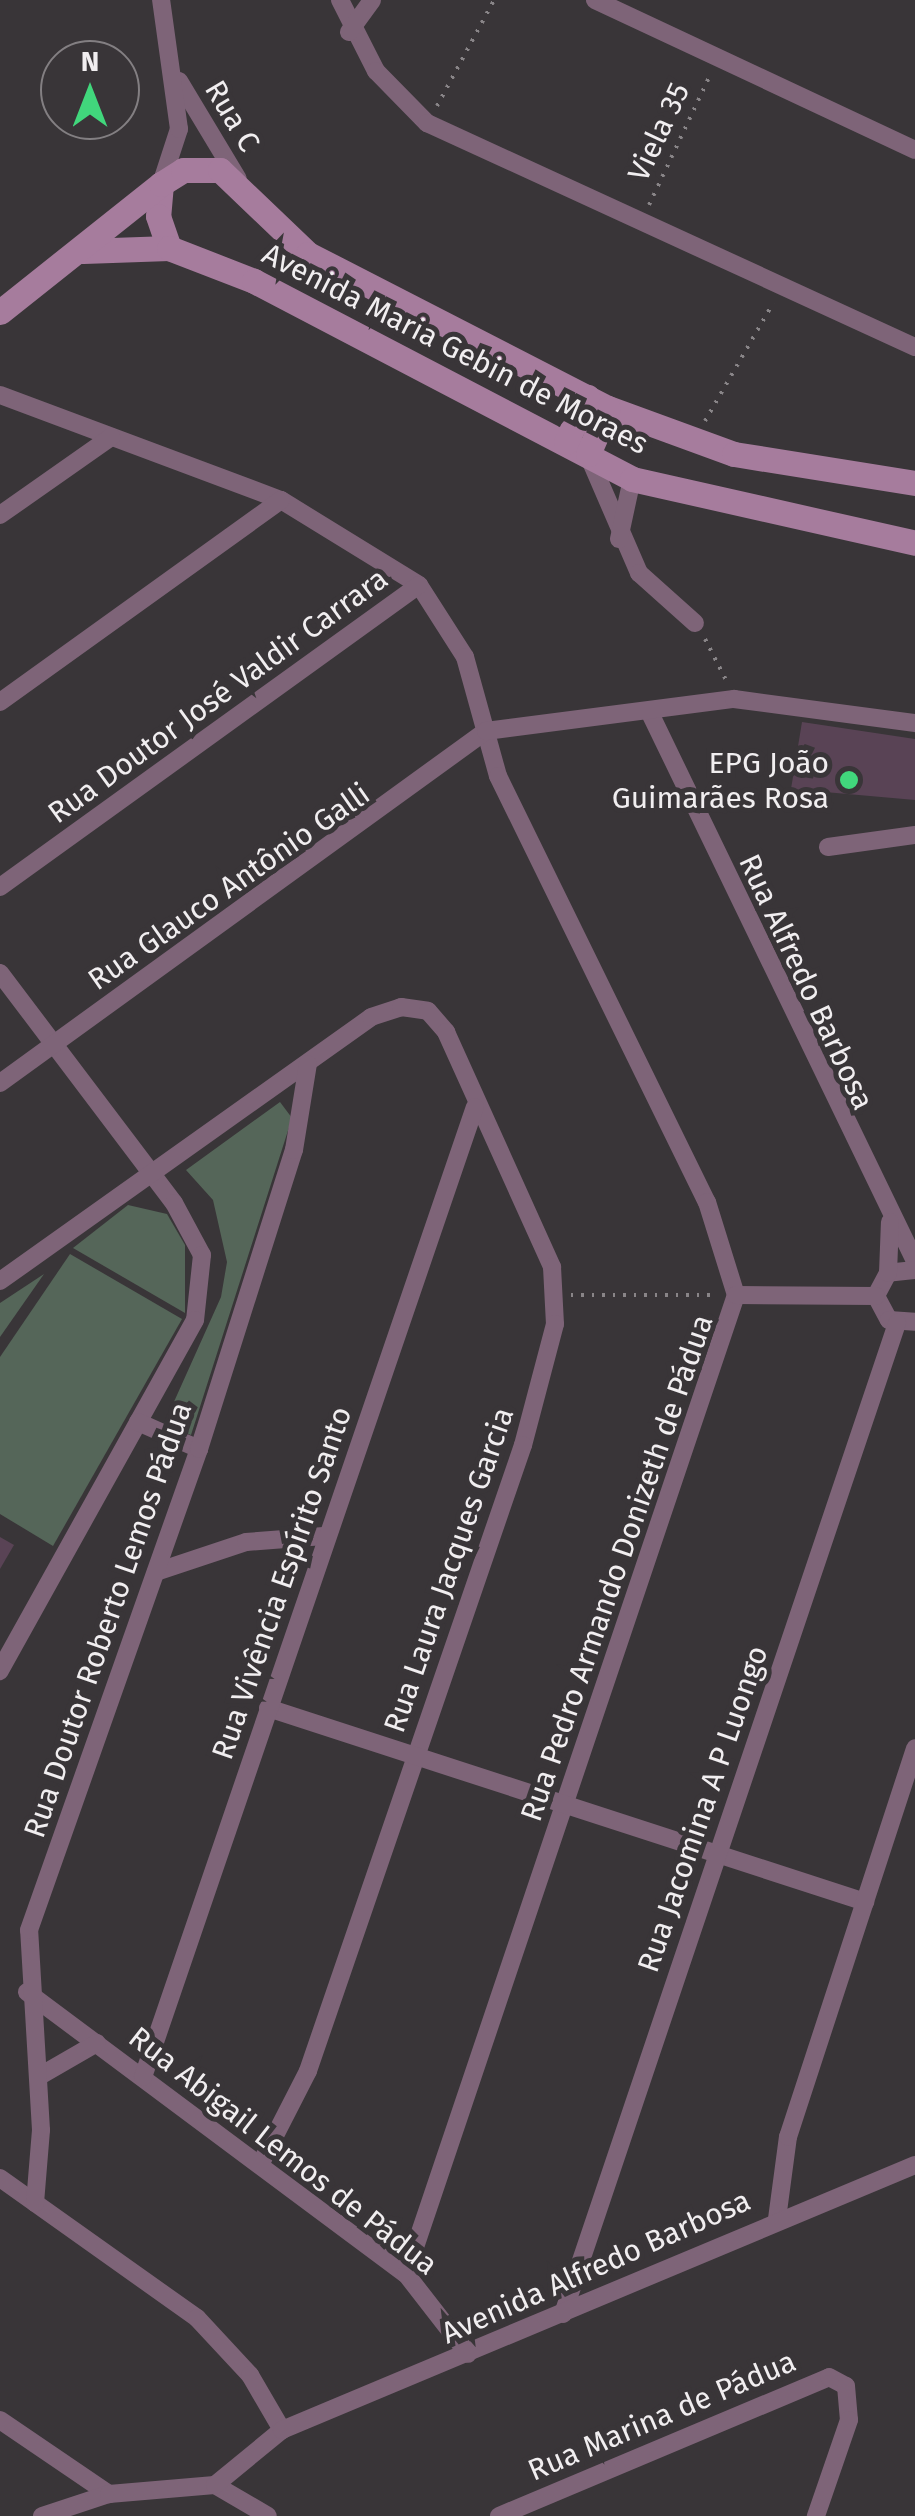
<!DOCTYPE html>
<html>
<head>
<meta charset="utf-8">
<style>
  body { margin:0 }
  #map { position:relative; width:915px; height:2516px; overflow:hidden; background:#393538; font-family:"Fira Sans",sans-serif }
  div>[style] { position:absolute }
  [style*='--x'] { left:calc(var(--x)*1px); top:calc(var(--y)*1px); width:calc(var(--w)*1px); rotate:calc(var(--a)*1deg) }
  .green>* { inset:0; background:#556659 }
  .building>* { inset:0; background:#594355 }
  .path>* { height:4px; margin-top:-2px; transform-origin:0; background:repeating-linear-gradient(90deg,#898588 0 2.5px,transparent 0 10.5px) }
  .street>* { height:18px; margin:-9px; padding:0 9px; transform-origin:9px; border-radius:9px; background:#7e6478 }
  .secondary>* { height:25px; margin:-12.5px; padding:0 12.5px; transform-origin:12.5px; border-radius:12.5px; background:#a67c9d }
  .dots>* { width:28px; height:28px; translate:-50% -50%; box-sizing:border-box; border:5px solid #393538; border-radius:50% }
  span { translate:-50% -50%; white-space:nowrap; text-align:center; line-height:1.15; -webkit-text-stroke:10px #393538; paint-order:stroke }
  .street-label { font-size:30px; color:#f1eef0 }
  .poi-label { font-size:30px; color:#f1eef0 }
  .right { translate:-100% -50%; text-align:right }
  .north { position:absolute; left:40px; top:40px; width:100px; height:100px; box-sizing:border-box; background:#393538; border:2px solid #837f82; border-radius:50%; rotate:0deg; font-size:28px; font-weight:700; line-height:40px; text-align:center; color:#f1eef0 }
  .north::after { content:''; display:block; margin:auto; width:35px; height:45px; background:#41d77c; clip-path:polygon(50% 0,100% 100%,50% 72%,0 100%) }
</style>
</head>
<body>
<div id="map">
  <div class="green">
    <div style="clip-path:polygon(280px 1102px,292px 1118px,191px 1435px,164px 1424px,221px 1297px,227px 1262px,213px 1200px,186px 1170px)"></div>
    <div style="clip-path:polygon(128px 1205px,167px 1214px,185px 1245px,185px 1313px,73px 1248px)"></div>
    <div style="clip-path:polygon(70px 1254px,182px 1319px,53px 1546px,0 1514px,0 1357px)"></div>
    <div style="clip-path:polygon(44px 1274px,0 1337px,0 1303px)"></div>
  </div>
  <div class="building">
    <div style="clip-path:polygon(802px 722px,915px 739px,915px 800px,791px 789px)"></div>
    <div style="clip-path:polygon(0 1537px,14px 1545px,0 1569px)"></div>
  </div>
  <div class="path">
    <div style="--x:437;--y:106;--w:120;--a:-61.7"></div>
    <div style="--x:649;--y:205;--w:146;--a:-64.8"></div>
    <div style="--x:705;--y:421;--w:136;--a:-60"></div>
    <div style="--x:705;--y:639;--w:46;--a:62.9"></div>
    <div style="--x:571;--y:1295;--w:146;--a:0"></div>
  </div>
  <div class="street">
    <div style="--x:340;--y:0;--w:80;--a:63.1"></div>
    <div style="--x:376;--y:71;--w:73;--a:45.6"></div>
    <div style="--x:427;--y:123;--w:537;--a:24.66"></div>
    <div style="--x:595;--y:0;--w:353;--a:25.1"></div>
    <div style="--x:349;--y:32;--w:39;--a:-54"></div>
    <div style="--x:179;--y:81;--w:114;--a:59"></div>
    <div style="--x:161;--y:184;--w:58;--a:-71.9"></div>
    <div style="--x:179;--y:129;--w:130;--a:-97.9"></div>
    <div style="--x:0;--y:395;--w:300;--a:20.5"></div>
    <div style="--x:281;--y:500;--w:162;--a:31.6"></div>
    <div style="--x:419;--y:585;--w:85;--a:57.4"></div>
    <div style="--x:465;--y:657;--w:123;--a:74.5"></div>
    <div style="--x:498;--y:776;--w:475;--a:63.9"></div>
    <div style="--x:707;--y:1202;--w:97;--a:72.7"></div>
    <div style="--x:736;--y:1295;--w:1033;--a:108.63"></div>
    <div style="--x:588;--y:455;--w:129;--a:66.6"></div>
    <div style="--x:639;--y:573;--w:75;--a:41.8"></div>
    <div style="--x:0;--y:515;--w:136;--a:-35.1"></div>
    <div style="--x:619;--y:539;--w:61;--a:-77.8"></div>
    <div style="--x:0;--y:702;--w:346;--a:-35.7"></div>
    <div style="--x:649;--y:711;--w:611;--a:64.19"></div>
    <div style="--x:828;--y:847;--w:88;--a:-7.9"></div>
    <div style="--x:0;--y:887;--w:516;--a:-35.78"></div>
    <div style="--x:0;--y:973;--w:288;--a:52.9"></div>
    <div style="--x:174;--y:1203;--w:59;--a:61.7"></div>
    <div style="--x:202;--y:1255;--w:65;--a:96.1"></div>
    <div style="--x:195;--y:1320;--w:402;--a:119.1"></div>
    <div style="--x:0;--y:1083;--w:600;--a:-35.92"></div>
    <div style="--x:486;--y:731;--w:250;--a:-7.4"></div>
    <div style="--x:734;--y:699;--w:183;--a:7.6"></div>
    <div style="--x:915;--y:1270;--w:27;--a:174"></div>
    <div style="--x:888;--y:1273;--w:26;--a:118"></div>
    <div style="--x:876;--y:1296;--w:27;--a:62"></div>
    <div style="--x:889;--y:1320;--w:26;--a:4"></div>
    <div style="--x:888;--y:1273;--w:51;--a:-87.8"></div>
    <div style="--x:0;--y:1281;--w:455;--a:-35.4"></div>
    <div style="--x:371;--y:1017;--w:32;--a:-18"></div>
    <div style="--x:401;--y:1007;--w:27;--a:8"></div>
    <div style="--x:428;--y:1011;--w:28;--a:49"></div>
    <div style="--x:446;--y:1032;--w:258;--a:65.7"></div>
    <div style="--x:552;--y:1267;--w:57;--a:87"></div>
    <div style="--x:555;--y:1324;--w:125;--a:104.8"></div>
    <div style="--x:523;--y:1445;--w:662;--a:108.96"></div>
    <div style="--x:308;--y:2071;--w:103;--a:117.1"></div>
    <div style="--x:736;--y:1295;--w:140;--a:0.4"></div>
    <div style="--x:138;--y:1422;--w:67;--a:23.9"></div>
    <div style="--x:156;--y:1572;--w:95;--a:-18.4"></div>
    <div style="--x:246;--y:1542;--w:78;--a:-4.4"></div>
    <div style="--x:268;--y:1708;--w:628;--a:18"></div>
    <div style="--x:27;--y:1992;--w:472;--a:36.7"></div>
    <div style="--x:406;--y:2274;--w:101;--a:52.2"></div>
    <div style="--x:38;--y:2077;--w:68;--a:-30"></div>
    <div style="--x:143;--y:2077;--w:1025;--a:-71.11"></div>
    <div style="--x:0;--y:2178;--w:242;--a:35.4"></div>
    <div style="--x:197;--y:2318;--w:78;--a:47.1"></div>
    <div style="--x:250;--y:2375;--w:64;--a:59.8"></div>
    <div style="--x:35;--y:2203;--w:73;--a:-85.3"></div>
    <div style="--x:41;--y:2130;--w:200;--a:-93.4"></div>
    <div style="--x:29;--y:1930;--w:510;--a:-70.54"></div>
    <div style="--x:199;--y:1449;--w:314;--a:-72.4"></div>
    <div style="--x:294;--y:1150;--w:87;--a:-80.8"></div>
    <div style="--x:777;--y:2219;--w:83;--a:-82.4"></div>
    <div style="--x:788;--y:2137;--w:409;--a:-71.9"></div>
    <div style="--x:563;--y:2314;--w:1046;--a:-71.37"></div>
    <div style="--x:0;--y:2420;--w:132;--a:34.2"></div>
    <div style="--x:215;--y:2485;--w:61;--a:30.3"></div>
    <div style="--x:42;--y:2516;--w:71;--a:-18.2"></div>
    <div style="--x:109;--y:2494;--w:106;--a:-4.9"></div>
    <div style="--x:215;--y:2485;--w:87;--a:-39.4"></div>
    <div style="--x:282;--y:2430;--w:686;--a:-22.72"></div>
    <div style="--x:499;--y:2516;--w:358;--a:-22.8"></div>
    <div style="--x:829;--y:2377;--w:19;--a:28"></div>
    <div style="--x:846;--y:2386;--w:34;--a:85"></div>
    <div style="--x:849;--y:2420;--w:102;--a:109"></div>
  </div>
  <div class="secondary">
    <div style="--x:161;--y:184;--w:32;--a:95"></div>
    <div style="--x:158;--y:216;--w:34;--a:71"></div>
    <div style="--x:83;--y:251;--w:86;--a:-2"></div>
    <div style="--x:169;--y:248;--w:91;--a:21.2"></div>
    <div style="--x:254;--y:281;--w:427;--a:27.6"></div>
    <div style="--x:632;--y:479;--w:290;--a:12.7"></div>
    <div style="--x:0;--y:312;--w:206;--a:-38.5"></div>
    <div style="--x:161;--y:184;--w:26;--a:-32"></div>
    <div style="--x:183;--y:170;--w:37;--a:0"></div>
    <div style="--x:220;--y:170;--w:122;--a:43.7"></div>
    <div style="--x:308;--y:254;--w:337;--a:27.2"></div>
    <div style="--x:608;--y:408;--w:134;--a:20.1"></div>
    <div style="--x:734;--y:454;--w:183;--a:9.1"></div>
    <div style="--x:566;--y:442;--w:50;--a:-65"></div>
    <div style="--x:588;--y:454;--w:50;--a:-66.5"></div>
  </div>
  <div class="dots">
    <div style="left:849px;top:780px;background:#41d77c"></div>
  </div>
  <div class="street-label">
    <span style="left:232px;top:116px;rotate:59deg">Rua C</span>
    <span style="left:659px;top:132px;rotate:-65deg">Viela 35</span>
    <span style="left:455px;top:349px;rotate:27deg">Avenida Maria Gebin de Moraes</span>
    <span style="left:218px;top:696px;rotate:-36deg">Rua Doutor José Valdir Carrara</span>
    <span style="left:229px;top:887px;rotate:-35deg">Rua Glauco Antônio Galli</span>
    <span style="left:806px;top:982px;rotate:65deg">Rua Alfredo Barbosa</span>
    <span style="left:617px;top:1568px;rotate:-71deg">Rua Pedro Armando Donizeth de Pádua</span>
    <span style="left:449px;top:1570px;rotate:-71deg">Rua Laura Jacques Garcia</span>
    <span style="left:282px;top:1583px;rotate:-71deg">Rua Vivência Espírito Santo</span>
    <span style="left:108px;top:1620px;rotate:-71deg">Rua Doutor Roberto Lemos Pádua</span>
    <span style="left:703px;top:1809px;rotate:-71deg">Rua Jacomina A P Luongo</span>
    <span style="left:283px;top:2151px;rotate:38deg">Rua Abigail Lemos de Pádua</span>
    <span style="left:596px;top:2267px;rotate:-24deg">Avenida Alfredo Barbosa</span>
    <span style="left:662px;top:2416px;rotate:-23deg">Rua Marina de Pádua</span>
  </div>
  <div class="poi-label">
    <span class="right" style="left:829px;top:780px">EPG João<br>Guimarães Rosa</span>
  </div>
  <div class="north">N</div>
</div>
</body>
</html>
